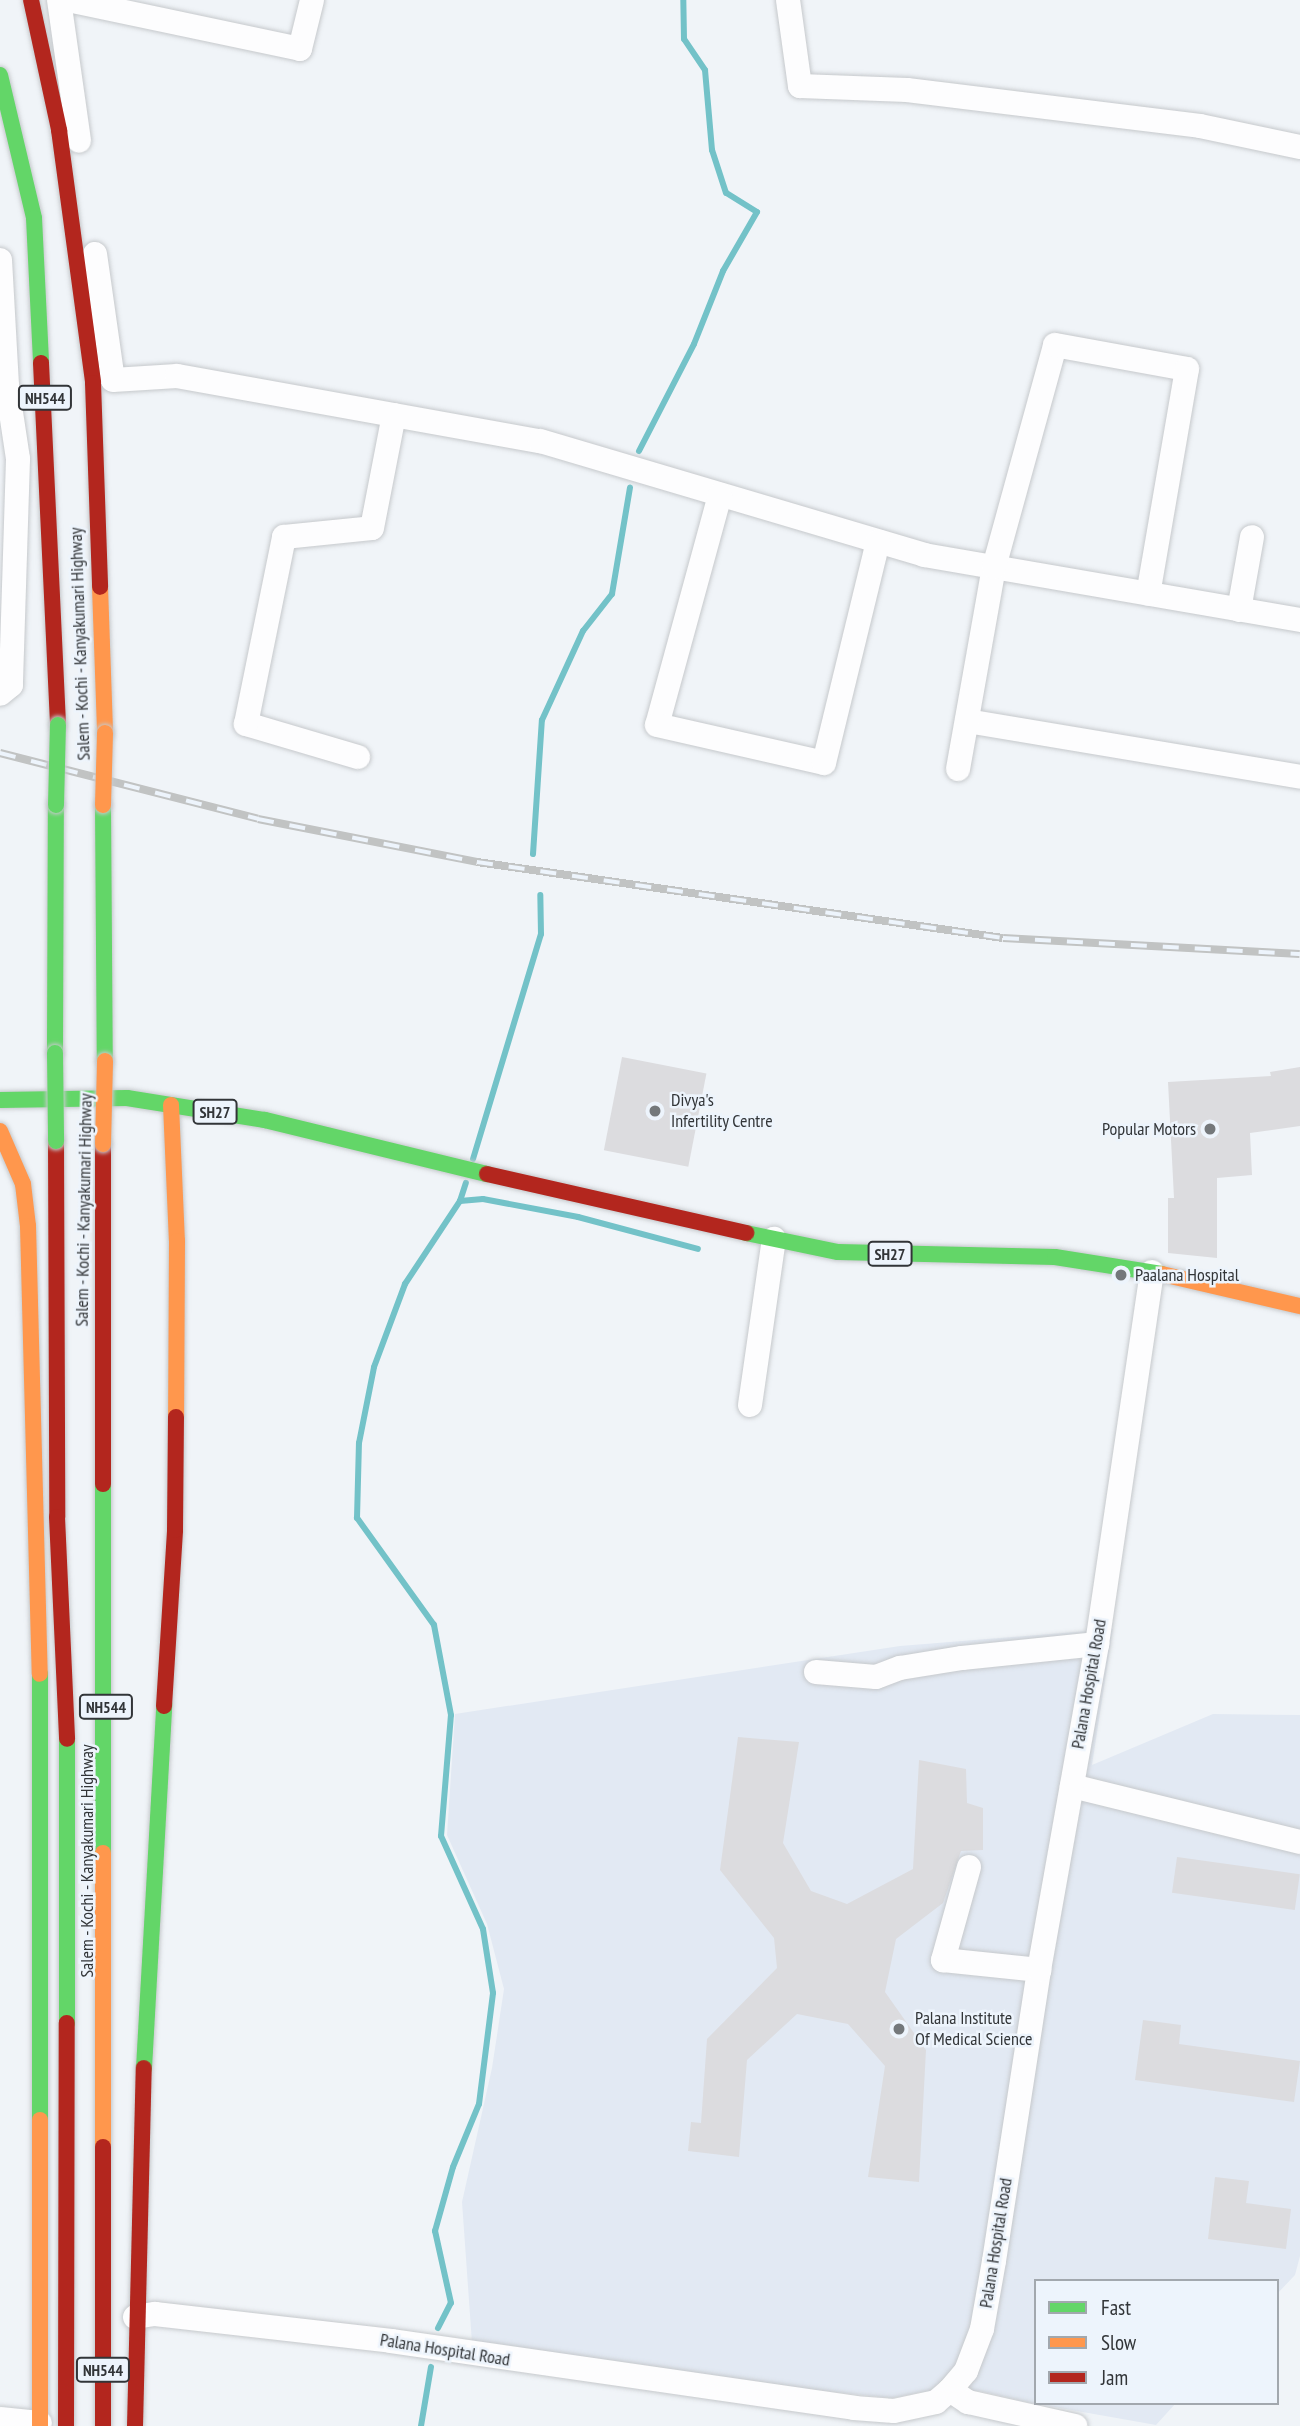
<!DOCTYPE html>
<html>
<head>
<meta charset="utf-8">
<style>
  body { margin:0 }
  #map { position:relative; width:1300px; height:2426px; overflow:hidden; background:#f0f4f8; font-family:"PT Sans Narrow",sans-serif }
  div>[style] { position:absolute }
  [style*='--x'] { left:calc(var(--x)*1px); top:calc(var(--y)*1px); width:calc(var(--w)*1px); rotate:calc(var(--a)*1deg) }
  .built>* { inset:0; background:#e2e9f3 }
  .stream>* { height:6px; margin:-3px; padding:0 3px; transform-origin:3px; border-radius:3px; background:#73c2c8 }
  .building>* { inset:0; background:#dcdcdf; transform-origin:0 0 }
  .roads { filter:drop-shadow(0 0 2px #c6c9cc) drop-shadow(0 0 2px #c6c9cc) }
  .street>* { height:24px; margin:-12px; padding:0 12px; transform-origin:12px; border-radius:12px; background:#fdfdfe }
  .fast>* { height:16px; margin:-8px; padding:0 8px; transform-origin:8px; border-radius:8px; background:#63d668 }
  .slow>* { height:16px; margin:-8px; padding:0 8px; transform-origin:8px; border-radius:8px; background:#ff974d }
  .jam>* { height:16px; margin:-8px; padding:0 8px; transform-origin:8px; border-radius:8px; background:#b3261e }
  .rail>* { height:8px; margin-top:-4px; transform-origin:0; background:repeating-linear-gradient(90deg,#edf4fc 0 16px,#c1c3c3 0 32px); box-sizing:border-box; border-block:2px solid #c1c3c3 }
  .bridges { filter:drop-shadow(0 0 2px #c6c9cc) drop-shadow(0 0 2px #c6c9cc) }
  .fast-bridge>* { height:16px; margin:-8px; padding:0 8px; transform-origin:8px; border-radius:8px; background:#63d668 }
  .slow-bridge>* { height:16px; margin:-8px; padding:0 8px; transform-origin:8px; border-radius:8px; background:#ff974d }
  .dots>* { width:19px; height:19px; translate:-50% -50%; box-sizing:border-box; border:4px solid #edf4fc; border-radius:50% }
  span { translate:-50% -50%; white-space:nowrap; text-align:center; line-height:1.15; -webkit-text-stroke:5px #edf4fc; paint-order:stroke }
  .shield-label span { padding:2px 5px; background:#edf4fc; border:2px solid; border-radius:5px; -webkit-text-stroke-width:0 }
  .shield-label { font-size:16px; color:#323538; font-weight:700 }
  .street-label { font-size:18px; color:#323538 }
  .poi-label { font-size:18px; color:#323538 }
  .left { translate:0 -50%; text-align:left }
  .right { translate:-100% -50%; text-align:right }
  .legend { position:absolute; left:1034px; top:2279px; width:245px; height:126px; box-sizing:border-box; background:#edf4fc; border:2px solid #a2a8ae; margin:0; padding:9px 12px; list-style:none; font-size:21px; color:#323538 }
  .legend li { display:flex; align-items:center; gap:14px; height:35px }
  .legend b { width:35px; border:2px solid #a2a8ae }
</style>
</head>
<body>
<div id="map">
  <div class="built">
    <div style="clip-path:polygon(1113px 1629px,1092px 1765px,1213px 1714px,1300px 1715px,1300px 2256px,1295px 2275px,1277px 2294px,1277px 2281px,1036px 2281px,1036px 2403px,1176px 2403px,1156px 2425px,1032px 2403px,979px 2391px,921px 2392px,892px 2398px,710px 2379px,472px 2343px,462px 2202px,492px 2068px,504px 1989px,487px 1924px,447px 1835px,455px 1714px,900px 1646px)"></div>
  </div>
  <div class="stream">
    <div style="--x:639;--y:451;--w:120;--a:-62.8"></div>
    <div style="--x:694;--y:344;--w:79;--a:-68.3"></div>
    <div style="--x:723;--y:271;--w:68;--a:-60"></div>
    <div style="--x:757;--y:212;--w:36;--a:-148"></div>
    <div style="--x:726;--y:193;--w:45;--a:-108"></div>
    <div style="--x:712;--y:150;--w:80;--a:-95"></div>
    <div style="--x:705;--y:70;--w:37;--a:-124"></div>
    <div style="--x:684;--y:39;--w:39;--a:-91"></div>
    <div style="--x:533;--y:854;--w:134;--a:-86.2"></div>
    <div style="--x:542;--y:720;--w:98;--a:-65.3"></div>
    <div style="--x:583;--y:631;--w:47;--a:-51.9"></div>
    <div style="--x:612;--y:594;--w:108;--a:-80.4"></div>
    <div style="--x:473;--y:1159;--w:235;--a:-73.2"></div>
    <div style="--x:541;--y:934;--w:39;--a:-91"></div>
    <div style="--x:460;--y:1201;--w:23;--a:-5"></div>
    <div style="--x:483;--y:1199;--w:97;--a:10.7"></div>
    <div style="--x:578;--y:1217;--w:124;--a:14.9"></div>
    <div style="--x:438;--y:2328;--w:28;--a:-63"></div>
    <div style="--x:451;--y:2303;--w:74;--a:-102.5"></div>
    <div style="--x:435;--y:2231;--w:66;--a:-74.3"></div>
    <div style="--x:453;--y:2167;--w:68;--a:-67.6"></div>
    <div style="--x:479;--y:2104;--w:112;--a:-82.8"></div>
    <div style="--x:493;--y:1993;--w:65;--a:-98.9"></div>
    <div style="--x:483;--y:1929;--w:102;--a:-114.3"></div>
    <div style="--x:441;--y:1836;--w:121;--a:-85.3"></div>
    <div style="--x:451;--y:1715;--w:92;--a:-100.7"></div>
    <div style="--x:434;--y:1625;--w:132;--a:-125.7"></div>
    <div style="--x:357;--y:1518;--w:75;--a:-88.5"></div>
    <div style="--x:359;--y:1443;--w:77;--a:-78.8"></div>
    <div style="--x:374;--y:1367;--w:89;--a:-69.5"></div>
    <div style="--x:405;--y:1284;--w:100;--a:-56.5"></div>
    <div style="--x:460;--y:1201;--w:19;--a:-72"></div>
    <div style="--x:421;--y:2426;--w:60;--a:-80.4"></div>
  </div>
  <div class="building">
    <div style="left:622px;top:1057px;width:86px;height:95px;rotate:11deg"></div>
    <div style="clip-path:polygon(1300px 1067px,1300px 1126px,1250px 1133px,1252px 1175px,1217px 1178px,1217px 1258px,1168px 1253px,1168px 1198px,1174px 1198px,1168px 1082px,1271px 1076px,1270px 1072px)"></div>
    <div style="clip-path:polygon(738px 1737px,799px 1742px,783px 1843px,811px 1891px,847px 1904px,913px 1869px,919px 1760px,966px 1769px,967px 1803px,983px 1808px,983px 1850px,961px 1851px,943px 1903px,896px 1939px,885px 1992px,926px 2050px,919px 2182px,868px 2177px,885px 2066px,848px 2024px,797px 2014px,747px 2060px,739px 2157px,688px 2151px,691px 2122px,701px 2123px,707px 2039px,777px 1968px,774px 1938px,720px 1870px)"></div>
    <div style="left:1177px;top:1857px;width:124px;height:36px;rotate:8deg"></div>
    <div style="clip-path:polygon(1143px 2020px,1181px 2025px,1179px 2044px,1300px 2061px,1294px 2102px,1135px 2080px)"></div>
    <div style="clip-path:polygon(1215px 2177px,1249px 2181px,1246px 2203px,1291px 2209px,1286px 2249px,1208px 2239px)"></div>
  </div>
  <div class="roads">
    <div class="street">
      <div style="--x:59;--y:0;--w:142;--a:81.9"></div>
      <div style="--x:68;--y:0;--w:237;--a:11.9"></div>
      <div style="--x:300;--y:49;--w:50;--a:-76.2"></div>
      <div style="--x:788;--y:0;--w:87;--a:82.1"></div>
      <div style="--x:800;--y:86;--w:107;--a:2.1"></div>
      <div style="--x:907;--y:90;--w:295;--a:7"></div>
      <div style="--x:1200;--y:126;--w:102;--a:11.9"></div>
      <div style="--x:95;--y:254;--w:127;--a:81.9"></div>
      <div style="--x:113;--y:380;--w:64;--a:-3.6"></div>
      <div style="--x:177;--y:376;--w:369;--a:10.2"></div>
      <div style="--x:540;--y:441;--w:401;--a:16.5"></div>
      <div style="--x:924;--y:555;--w:382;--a:9.8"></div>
      <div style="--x:0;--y:260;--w:126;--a:86.8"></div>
      <div style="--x:7;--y:386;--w:74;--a:81.4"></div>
      <div style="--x:18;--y:459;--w:226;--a:91.8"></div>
      <div style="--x:11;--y:685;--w:14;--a:141"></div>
      <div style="--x:720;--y:495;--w:238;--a:105.3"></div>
      <div style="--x:657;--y:725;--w:171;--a:12.8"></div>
      <div style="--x:824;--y:763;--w:228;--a:-76.3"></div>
      <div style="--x:1239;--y:610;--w:74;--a:-79.9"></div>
      <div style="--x:967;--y:721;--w:338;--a:9.5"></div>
      <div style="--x:358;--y:757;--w:117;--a:-163.6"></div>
      <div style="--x:246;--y:724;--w:191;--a:-78.5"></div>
      <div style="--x:284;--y:537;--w:88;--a:-5.8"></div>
      <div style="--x:372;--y:528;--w:115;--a:-79"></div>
      <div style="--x:958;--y:769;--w:205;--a:-79.9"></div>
      <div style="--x:994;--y:567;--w:230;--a:-74.6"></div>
      <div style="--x:1055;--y:345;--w:134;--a:10.3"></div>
      <div style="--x:1187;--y:369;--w:228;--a:99.8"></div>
      <div style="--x:750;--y:1405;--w:168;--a:-81.8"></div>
      <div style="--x:816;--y:1672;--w:60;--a:4.8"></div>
      <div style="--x:876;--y:1677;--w:26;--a:-21"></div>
      <div style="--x:900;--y:1668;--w:63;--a:-9.2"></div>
      <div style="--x:962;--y:1658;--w:136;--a:-5.9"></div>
      <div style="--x:1072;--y:1786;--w:235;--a:13.8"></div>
      <div style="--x:969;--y:1867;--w:97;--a:105.6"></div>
      <div style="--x:943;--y:1960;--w:97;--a:5.9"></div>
      <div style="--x:135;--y:2317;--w:20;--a:-9"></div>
      <div style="--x:155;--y:2314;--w:238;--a:6.5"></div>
      <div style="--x:391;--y:2341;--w:468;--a:8.2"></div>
      <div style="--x:854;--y:2408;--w:40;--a:4.3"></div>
      <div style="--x:894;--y:2411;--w:43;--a:-12.1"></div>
      <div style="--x:936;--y:2402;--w:18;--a:-41"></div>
      <div style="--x:950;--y:2390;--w:25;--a:-50"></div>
      <div style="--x:966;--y:2371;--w:45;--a:-69.1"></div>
      <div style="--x:982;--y:2329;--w:69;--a:-80"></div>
      <div style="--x:994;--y:2261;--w:294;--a:-81.2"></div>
      <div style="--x:1039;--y:1970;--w:331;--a:-79.9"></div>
      <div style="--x:1097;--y:1644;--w:376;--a:-81.6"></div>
      <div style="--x:950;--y:2390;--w:22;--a:34"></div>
      <div style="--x:968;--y:2402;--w:110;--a:12.6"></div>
      <div style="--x:0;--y:2419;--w:40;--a:5.7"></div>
    </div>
    <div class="fast">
      <div style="--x:0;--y:75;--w:147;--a:76.6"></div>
      <div style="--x:34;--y:218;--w:145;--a:87.2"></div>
      <div style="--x:103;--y:805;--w:256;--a:89.6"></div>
      <div style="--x:55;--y:1053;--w:248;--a:-89.8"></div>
      <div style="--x:0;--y:1100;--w:127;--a:-0.9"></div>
      <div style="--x:127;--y:1098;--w:140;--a:9.1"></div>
      <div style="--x:265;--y:1120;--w:228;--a:13.7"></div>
      <div style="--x:746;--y:1233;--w:94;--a:11.7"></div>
      <div style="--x:838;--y:1252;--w:217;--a:1.3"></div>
      <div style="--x:1055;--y:1257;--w:108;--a:9"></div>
      <div style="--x:103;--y:1484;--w:369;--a:90"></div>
      <div style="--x:40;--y:1674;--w:446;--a:90"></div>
      <div style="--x:67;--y:2023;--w:284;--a:-90"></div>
      <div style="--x:144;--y:2068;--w:363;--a:-86.8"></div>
    </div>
    <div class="slow">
      <div style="--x:100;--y:587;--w:146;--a:88"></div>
      <div style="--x:171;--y:1105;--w:136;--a:87.5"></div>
      <div style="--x:177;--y:1241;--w:176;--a:90.3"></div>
      <div style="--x:0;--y:1131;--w:58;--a:66.5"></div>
      <div style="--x:23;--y:1184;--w:42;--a:83.2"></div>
      <div style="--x:28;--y:1226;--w:448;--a:88.5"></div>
      <div style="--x:1162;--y:1274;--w:142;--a:13.1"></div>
      <div style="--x:103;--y:1853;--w:294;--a:90"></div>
      <div style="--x:40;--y:2120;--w:306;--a:90"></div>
    </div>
    <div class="jam">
      <div style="--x:31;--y:0;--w:133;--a:77.8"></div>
      <div style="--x:59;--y:130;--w:255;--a:82.3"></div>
      <div style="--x:93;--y:383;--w:204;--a:88"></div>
      <div style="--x:41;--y:363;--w:362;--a:87.3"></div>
      <div style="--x:56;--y:1141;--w:376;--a:89.8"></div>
      <div style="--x:57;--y:1517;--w:222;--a:87.4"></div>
      <div style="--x:103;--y:1144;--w:340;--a:90"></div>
      <div style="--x:487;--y:1174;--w:266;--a:12.8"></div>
      <div style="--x:164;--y:1706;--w:176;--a:-86.4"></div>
      <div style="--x:175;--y:1530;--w:113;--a:-89.5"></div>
      <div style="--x:103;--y:2147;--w:279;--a:90"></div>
      <div style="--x:66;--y:2426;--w:403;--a:-89.9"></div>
      <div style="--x:135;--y:2426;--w:358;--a:-88.6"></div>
    </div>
  </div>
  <div class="rail">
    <div style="--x:0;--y:753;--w:266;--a:14.3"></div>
    <div style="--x:258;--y:819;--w:223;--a:11.1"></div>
    <div style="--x:477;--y:862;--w:531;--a:8.22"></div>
    <div style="--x:1003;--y:938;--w:297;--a:3.1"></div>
  </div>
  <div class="bridges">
    <div class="fast-bridge">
      <div style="--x:56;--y:805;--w:80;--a:-88.6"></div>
      <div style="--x:55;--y:1053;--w:88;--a:89.3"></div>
    </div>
    <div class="slow-bridge">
      <div style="--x:103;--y:805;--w:72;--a:-88.4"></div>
      <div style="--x:103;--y:1144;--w:83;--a:-88.6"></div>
    </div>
  </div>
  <div class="dots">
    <div style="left:655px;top:1111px;background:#74787b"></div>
    <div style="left:1210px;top:1129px;background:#74787b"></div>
    <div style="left:1121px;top:1275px;background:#74787b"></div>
    <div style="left:899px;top:2029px;background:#74787b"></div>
  </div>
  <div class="shield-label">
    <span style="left:45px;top:398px">NH544</span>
    <span style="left:215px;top:1112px">SH27</span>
    <span style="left:890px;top:1254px">SH27</span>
    <span style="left:106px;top:1707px">NH544</span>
    <span style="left:103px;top:2370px">NH544</span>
  </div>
  <div class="street-label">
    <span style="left:80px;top:644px;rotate:-92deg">Salem - Kochi - Kanyakumari Highway</span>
    <span style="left:84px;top:1210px;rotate:-89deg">Salem - Kochi - Kanyakumari Highway</span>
    <span style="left:1089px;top:1684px;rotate:-80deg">Palana Hospital Road</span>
    <span style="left:87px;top:1861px;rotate:-90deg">Salem - Kochi - Kanyakumari Highway</span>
    <span style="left:996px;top:2243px;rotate:-81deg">Palana Hospital Road</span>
    <span style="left:445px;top:2350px;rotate:9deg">Palana Hospital Road</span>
  </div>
  <div class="poi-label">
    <span class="left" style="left:671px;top:1111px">Divya's<br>Infertility Centre</span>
    <span class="right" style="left:1196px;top:1129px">Popular Motors</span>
    <span class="left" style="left:1135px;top:1275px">Paalana Hospital</span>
    <span class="left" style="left:915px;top:2029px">Palana Institute<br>Of Medical Science</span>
  </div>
  <ul class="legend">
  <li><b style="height:9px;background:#63d668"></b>Fast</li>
  <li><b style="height:9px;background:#ff974d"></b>Slow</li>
  <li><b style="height:9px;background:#b3261e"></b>Jam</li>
  </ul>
</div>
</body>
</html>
